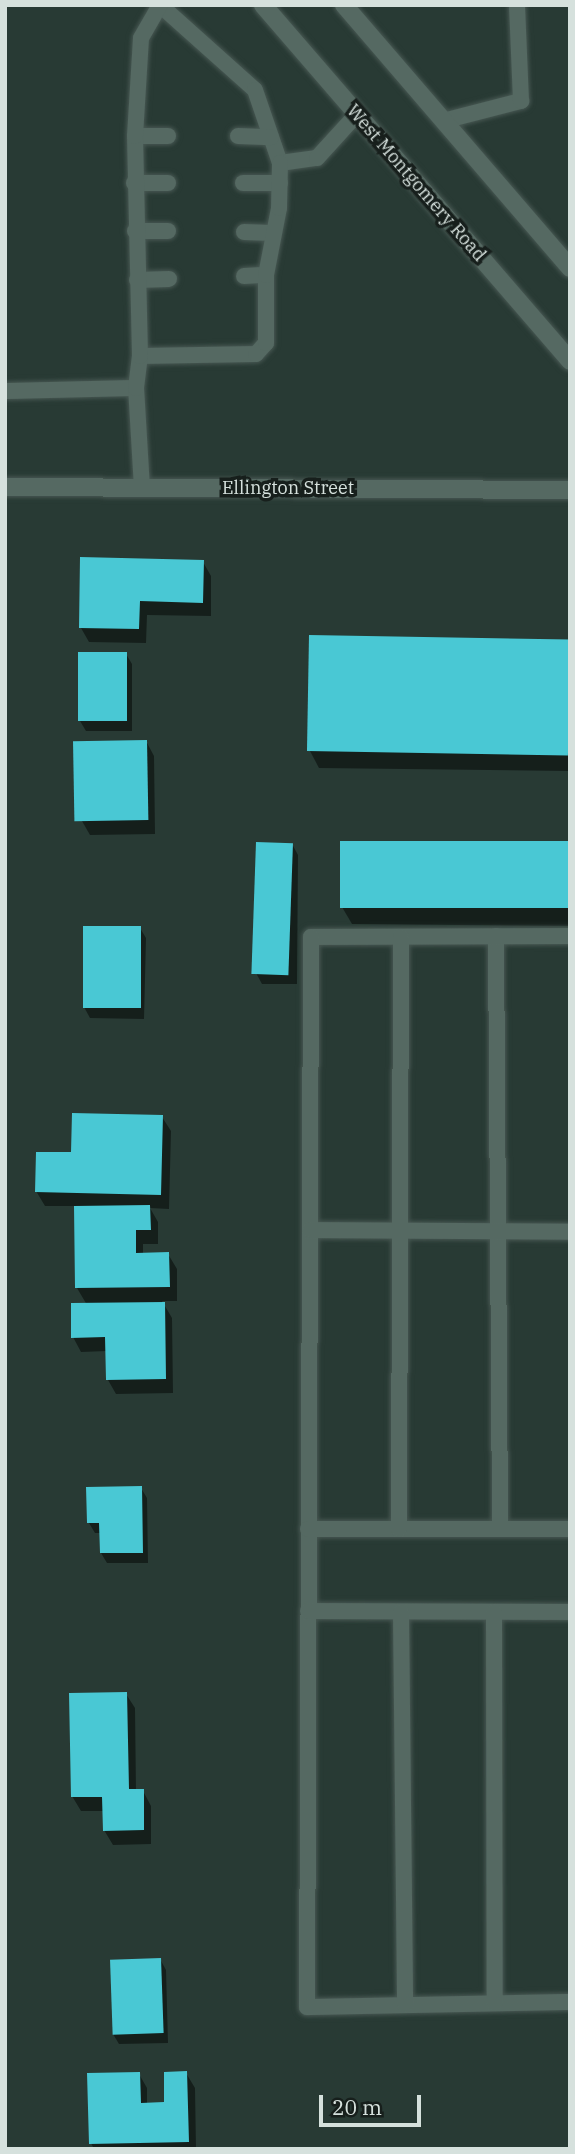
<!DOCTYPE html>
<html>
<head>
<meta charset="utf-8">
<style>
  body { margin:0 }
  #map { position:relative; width:575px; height:2154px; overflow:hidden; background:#283a34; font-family:"IBM Plex Serif",serif }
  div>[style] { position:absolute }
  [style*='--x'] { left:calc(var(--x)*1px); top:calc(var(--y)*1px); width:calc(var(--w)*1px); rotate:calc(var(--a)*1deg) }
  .shadow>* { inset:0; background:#0007 }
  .building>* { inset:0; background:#49c8d4; transform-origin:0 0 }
  .roads { filter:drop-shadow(0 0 2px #475752) drop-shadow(0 0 2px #475752) }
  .service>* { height:16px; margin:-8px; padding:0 8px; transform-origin:8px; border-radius:8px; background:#556962 }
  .minor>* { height:18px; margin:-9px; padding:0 9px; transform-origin:9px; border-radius:9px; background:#556962 }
  .secondary>* { height:18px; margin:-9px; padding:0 9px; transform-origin:9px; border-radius:9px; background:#556962 }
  span { translate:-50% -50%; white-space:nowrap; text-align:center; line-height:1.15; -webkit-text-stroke:7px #171f1c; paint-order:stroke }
  .street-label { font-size:18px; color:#d6e1dd }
  .frame { position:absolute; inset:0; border:7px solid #d6e1dd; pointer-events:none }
  .scale { position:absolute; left:319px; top:2095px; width:102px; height:32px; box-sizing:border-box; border:4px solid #d6e1dd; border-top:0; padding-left:9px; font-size:21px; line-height:24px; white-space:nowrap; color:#d6e1dd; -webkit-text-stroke:5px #171f1c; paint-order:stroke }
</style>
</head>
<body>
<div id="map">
  <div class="shadow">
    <div style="clip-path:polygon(203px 562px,211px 576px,211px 616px,147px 615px,146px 643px,89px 642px,81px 628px)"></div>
    <div style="clip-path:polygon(570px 640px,570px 771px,319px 768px,310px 751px)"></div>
    <div style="clip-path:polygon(126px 654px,132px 664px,132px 731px,86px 731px,80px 721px)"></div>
    <div style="clip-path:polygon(146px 741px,154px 756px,155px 834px,90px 835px,82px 821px)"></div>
    <div style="clip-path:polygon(292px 844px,298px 855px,297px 984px,262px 984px,256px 973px)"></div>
    <div style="clip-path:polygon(570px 844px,570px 926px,352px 924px,342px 907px)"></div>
    <div style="clip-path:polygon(140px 928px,146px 938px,144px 1019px,90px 1018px,84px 1007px)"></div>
    <div style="clip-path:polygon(162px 1117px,171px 1131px,169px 1209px,150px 1208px,158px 1222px,158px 1244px,143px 1244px,143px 1255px,168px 1254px,177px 1269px,177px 1301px,162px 1301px,172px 1318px,173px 1393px,116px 1394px,108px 1380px,107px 1351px,81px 1352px,73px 1337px,87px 1305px,77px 1288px,76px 1206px,45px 1206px,36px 1191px,72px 1154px)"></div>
    <div style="clip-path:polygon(141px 1488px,147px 1498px,148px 1563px,107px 1563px,101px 1553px,101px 1533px,95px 1533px,89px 1523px)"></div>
    <div style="clip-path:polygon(126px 1694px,135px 1708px,136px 1791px,143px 1791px,151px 1806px,151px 1844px,113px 1845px,104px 1830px,104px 1811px,81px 1811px,72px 1796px)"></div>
    <div style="clip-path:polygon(160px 1959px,166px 1970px,168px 2043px,119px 2044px,113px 2034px)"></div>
    <div style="clip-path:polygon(186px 2073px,195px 2088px,196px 2149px,94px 2149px,91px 2143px,139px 2074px,147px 2088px,147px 2105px,166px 2104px)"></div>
  </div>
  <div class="building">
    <div style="clip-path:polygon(80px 557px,204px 560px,203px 603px,140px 601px,139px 629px,79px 628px)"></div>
    <div style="left:309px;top:635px;width:261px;height:116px;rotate:1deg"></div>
    <div style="left:127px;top:652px;width:69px;height:49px;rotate:90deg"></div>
    <div style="left:147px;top:740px;width:80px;height:74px;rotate:89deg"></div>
    <div style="left:340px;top:841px;width:230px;height:67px"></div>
    <div style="left:256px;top:842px;width:37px;height:132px;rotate:2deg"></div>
    <div style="left:83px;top:926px;width:58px;height:82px"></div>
    <div style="clip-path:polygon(72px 1113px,163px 1115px,161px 1195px,35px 1192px,36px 1152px,71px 1152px)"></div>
    <div style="clip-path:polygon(150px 1205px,151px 1230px,136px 1230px,136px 1253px,169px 1252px,170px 1287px,75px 1288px,74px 1206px)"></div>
    <div style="clip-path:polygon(165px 1302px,166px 1379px,106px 1380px,105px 1337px,71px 1338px,71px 1303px)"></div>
    <div style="clip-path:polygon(142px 1486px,143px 1553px,100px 1553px,99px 1523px,87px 1523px,86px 1487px)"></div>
    <div style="clip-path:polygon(127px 1692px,129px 1789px,144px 1789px,144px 1830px,103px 1831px,102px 1797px,71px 1797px,69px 1693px)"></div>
    <div style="left:161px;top:1958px;width:75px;height:51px;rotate:88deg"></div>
    <div style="clip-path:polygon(187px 2071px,189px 2142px,89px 2144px,87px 2073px,140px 2072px,141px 2103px,164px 2102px,164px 2072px)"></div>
  </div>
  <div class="roads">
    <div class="service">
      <div style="--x:160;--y:5;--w:127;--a:41.8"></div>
      <div style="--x:255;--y:90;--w:77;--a:71.1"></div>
      <div style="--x:280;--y:163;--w:37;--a:-8"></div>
      <div style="--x:317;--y:158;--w:59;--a:-47.7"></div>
      <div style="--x:443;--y:121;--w:81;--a:-14.4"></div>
      <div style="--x:521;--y:101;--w:96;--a:-92.4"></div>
      <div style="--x:135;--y:136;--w:33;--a:0"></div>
      <div style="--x:238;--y:136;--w:33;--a:2"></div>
      <div style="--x:134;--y:183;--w:34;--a:0"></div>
      <div style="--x:243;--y:183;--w:37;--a:0"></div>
      <div style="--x:135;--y:231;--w:33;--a:0"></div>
      <div style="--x:244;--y:232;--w:28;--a:2"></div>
      <div style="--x:244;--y:276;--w:22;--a:-3"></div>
      <div style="--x:137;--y:280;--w:32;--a:-2"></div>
      <div style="--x:140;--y:356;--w:116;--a:-1"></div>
      <div style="--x:256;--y:354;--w:15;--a:-48"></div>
      <div style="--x:266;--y:343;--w:68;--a:-90"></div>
      <div style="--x:266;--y:275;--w:68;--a:-79"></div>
      <div style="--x:279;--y:208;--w:45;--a:-88.7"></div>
      <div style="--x:5;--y:391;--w:131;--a:-1.3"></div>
      <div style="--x:142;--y:488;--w:100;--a:-93.4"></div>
      <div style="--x:136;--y:388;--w:32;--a:-83"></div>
      <div style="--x:140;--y:356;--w:220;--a:-91.3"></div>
      <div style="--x:135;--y:136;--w:98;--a:-86.5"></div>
      <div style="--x:141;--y:38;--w:38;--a:-60"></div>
      <div style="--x:496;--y:936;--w:593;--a:89.61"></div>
      <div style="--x:570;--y:936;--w:259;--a:179.8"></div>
      <div style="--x:311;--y:937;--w:1070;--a:90.21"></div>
      <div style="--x:307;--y:2007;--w:263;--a:-1.1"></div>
      <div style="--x:310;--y:1230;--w:260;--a:0.4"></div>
      <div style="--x:308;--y:1529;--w:262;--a:0"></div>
      <div style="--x:399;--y:1529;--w:592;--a:-89.81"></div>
      <div style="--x:308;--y:1611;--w:262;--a:0.2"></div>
      <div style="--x:401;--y:1612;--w:393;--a:89.4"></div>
      <div style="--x:494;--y:1612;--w:391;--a:89.9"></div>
    </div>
    <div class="minor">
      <div style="--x:5;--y:487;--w:565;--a:0.3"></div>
    </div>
    <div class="secondary">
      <div style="--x:263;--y:5;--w:470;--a:49.2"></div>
      <div style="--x:344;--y:5;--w:347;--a:49.3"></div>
    </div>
  </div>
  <div class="street-label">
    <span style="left:416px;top:183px;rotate:49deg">West Montgomery Road</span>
    <span style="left:288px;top:488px">Ellington Street</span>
  </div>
  <div class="frame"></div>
  <div class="scale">20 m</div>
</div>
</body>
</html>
